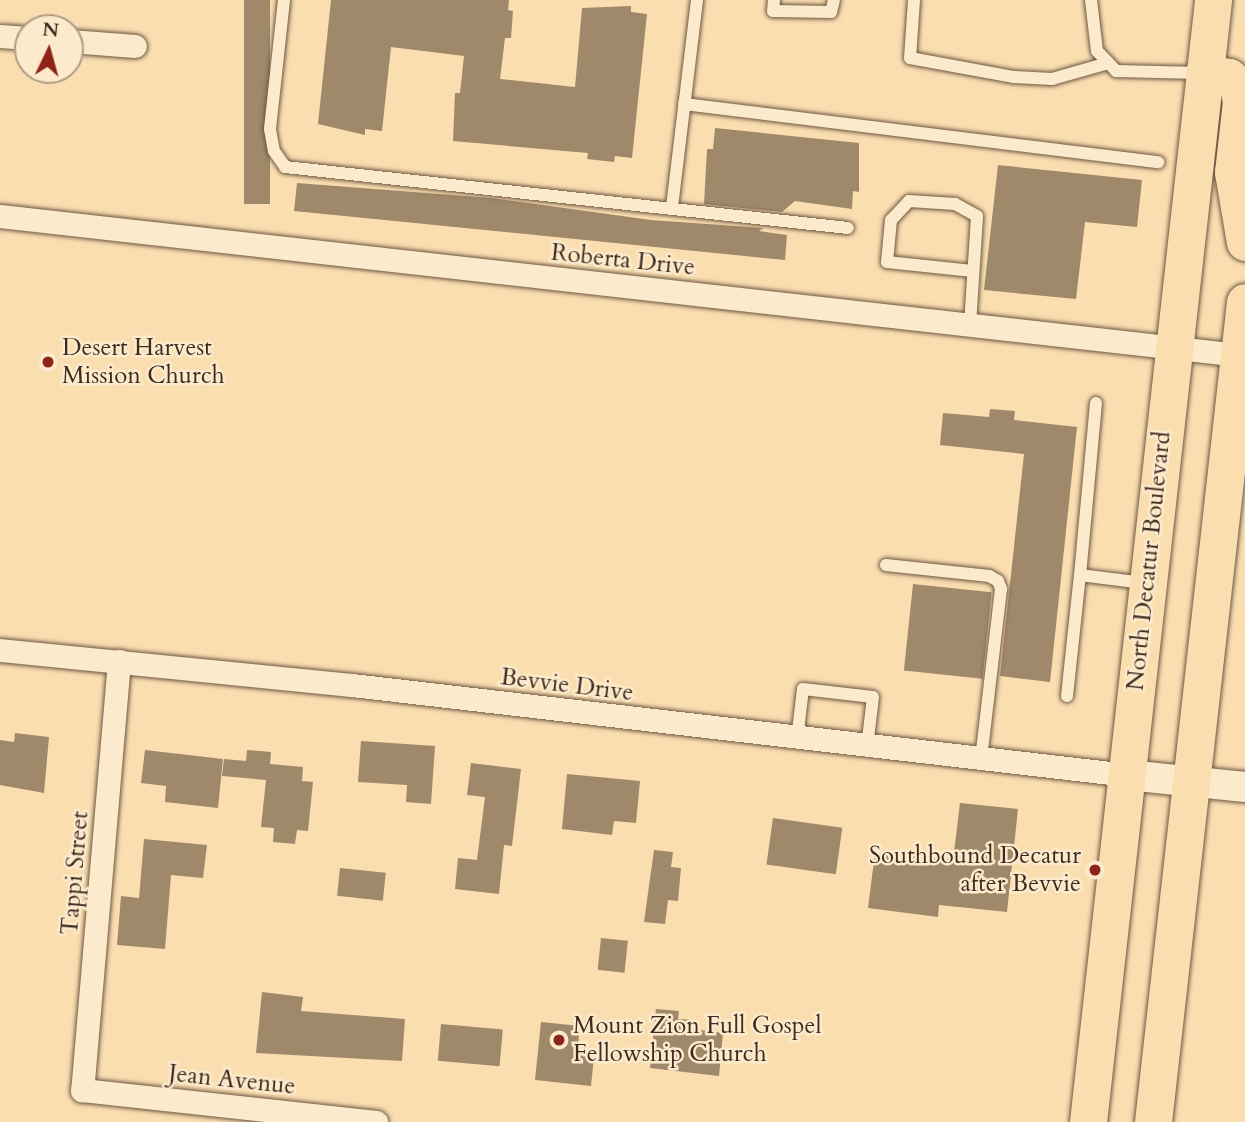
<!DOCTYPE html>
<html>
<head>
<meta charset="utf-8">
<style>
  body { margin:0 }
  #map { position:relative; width:1245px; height:1122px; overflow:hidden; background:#fadeb0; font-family:Cardo,serif }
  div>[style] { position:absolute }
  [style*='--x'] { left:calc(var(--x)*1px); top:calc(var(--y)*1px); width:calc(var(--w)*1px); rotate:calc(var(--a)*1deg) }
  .building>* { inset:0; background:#a0886a; transform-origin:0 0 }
  .roads { filter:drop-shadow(0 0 2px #6d5742) drop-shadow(0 0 2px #6d5742) }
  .service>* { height:12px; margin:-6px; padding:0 6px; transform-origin:6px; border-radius:6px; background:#fceacc }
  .minor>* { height:23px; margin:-11.5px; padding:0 11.5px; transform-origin:11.5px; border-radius:11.5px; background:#fceacc }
  .tertiary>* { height:30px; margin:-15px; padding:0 15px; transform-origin:15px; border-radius:15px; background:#fceacc }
  .primary>* { height:37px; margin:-18.5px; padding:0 18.5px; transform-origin:18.5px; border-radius:18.5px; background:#fadeb0 }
  .dots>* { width:19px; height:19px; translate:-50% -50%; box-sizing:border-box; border:4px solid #fceacc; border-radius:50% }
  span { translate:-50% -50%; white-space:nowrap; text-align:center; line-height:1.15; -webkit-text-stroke:5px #fceacc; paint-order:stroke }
  .street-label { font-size:24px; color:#3e2a1e }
  .poi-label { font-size:24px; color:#3e2a1e }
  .left { translate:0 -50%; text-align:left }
  .right { translate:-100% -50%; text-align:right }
  .north { position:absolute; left:14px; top:14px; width:70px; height:70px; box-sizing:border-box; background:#fceacc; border:2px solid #b09d86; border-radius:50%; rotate:5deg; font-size:19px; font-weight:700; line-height:28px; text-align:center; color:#3e2a1e }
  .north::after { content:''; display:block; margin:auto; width:24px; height:32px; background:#8f2418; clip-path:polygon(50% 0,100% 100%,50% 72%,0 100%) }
</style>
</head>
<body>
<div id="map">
  <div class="building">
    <div style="left:244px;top:0;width:26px;height:204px"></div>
    <div style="clip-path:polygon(331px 0,509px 0,508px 10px,513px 11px,511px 38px,505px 38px,500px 79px,575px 87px,582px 8px,631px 6px,631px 12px,647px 14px,632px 158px,615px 156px,614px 162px,587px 159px,588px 153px,453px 141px,455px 93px,460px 93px,464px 56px,391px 47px,382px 131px,365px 129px,365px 135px,318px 124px)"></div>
    <div style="clip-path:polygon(715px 128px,859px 143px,859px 192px,853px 191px,852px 209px,795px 201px,782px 212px,704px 204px,707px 149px,713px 149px)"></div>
    <div style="clip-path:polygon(998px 165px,1142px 180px,1137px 227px,1085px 222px,1076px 299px,984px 290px)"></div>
    <div style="clip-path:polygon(297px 183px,491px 198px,651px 220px,763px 228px,759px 231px,787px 235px,785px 260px,294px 211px)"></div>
    <div style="clip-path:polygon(990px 409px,1015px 411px,1014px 420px,1077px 427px,1050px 682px,1000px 676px,1024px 454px,940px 445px,943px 413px,989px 417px)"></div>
    <div style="left:913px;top:584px;width:79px;height:87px;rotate:6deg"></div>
    <div style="clip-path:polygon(15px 733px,49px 737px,44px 793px,0 785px,0 740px,14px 742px)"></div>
    <div style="clip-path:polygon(361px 741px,435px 746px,431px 804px,406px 802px,407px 785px,358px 782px)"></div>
    <div style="clip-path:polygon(145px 750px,223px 759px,218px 808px,165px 802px,166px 786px,141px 783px)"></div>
    <div style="clip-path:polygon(247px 750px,271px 752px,270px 764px,303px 767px,302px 781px,313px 782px,308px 831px,297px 830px,295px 844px,273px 842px,274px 828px,261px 827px,266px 780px,222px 776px,224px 759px,246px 761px)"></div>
    <div style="clip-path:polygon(471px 763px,521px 769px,512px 846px,504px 845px,499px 894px,455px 889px,458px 858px,477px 860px,485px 797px,467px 795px)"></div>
    <div style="clip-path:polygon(567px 774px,640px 781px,636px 823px,614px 821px,612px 835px,562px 829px)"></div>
    <div style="clip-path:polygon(960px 803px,1018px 809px,1007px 912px,939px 905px,938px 917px,868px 908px,875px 853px,953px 860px)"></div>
    <div style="left:773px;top:818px;width:70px;height:47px;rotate:8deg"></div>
    <div style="clip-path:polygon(144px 839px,207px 845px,203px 878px,171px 875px,165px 949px,117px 945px,121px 896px,139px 898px)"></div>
    <div style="clip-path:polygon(654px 850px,673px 852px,671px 867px,681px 868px,678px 901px,668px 900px,665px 924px,644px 922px)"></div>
    <div style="left:340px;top:868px;width:46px;height:28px;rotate:6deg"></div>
    <div style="left:601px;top:938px;width:27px;height:32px;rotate:6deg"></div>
    <div style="clip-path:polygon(262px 992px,303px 997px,301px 1011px,405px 1019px,402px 1061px,256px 1053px)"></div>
    <div style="clip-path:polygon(656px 1009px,679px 1011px,678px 1019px,694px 1020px,693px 1029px,723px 1033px,719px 1076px,650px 1068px)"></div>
    <div style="clip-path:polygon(541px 1022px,580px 1026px,577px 1055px,594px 1057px,591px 1086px,535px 1080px)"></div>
    <div style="left:441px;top:1024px;width:62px;height:37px;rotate:5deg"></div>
  </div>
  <div class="roads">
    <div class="service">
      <div style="--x:284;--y:0;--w:130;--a:96.2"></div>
      <div style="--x:270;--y:129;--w:22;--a:80"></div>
      <div style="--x:274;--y:151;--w:19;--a:55"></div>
      <div style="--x:285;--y:167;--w:566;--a:6.18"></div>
      <div style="--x:774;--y:0;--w:11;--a:95"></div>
      <div style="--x:773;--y:11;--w:58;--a:1"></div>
      <div style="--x:831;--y:12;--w:12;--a:-76"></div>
      <div style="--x:914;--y:0;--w:58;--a:93.9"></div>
      <div style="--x:910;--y:58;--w:106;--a:10.4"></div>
      <div style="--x:1014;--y:77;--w:38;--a:3"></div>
      <div style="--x:1052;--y:79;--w:58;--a:-15.9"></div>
      <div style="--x:1091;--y:0;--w:51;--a:83.3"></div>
      <div style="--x:1097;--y:51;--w:28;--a:46"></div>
      <div style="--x:1116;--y:71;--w:85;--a:1.3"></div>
      <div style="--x:684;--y:104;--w:478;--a:7"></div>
      <div style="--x:672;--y:207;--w:209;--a:-83.1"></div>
      <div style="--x:970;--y:325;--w:109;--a:-86.3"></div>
      <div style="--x:977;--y:216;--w:25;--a:-151"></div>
      <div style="--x:955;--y:204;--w:46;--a:-176.3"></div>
      <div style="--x:909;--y:201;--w:26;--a:133"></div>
      <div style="--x:891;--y:220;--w:42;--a:95.4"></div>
      <div style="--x:887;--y:262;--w:86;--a:6"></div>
      <div style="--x:1096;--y:403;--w:173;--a:95.3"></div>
      <div style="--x:1080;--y:575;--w:64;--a:7.2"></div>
      <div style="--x:886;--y:565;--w:104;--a:6.1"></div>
      <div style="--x:989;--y:576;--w:10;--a:29"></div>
      <div style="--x:998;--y:581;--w:9;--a:69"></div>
      <div style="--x:1001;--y:589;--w:171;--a:96.7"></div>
      <div style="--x:1067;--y:696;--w:122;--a:-83.9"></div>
      <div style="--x:797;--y:739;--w:50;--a:-83.2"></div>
      <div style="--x:803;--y:689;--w:70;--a:6.5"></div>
      <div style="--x:873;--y:697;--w:50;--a:96.8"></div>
    </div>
    <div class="minor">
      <div style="--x:0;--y:36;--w:28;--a:4"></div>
      <div style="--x:70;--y:41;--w:65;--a:4.4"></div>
      <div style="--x:0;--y:216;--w:1248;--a:6.4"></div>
      <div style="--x:0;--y:650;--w:354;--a:5.7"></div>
      <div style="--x:352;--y:685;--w:780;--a:6.62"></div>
      <div style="--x:119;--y:661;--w:431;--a:94.9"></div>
      <div style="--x:82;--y:1090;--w:296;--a:6.2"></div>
    </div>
    <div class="tertiary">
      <div style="--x:1127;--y:775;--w:119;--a:5.8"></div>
    </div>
    <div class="primary">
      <div style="--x:1204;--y:73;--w:25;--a:9"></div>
      <div style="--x:1229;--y:77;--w:13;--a:45"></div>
      <div style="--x:1238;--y:86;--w:15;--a:79"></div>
      <div style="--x:1241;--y:101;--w:71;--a:96.4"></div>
      <div style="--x:1233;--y:172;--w:71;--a:80.3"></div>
      <div style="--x:1088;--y:1122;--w:1129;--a:-83.64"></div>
      <div style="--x:1153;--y:1122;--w:825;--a:-83.6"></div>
    </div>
  </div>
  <div class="dots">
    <div style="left:48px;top:362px;background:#8f2418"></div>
    <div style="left:1095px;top:870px;background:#8f2418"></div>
    <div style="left:559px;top:1040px;background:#8f2418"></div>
  </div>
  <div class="street-label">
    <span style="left:623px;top:260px;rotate:6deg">Roberta Drive</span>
    <span style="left:1149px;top:561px;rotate:-84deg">North Decatur Boulevard</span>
    <span style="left:567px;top:685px;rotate:7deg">Bevvie Drive</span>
    <span style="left:75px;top:873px;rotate:-85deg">Tappi Street</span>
    <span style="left:232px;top:1080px;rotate:6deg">Jean Avenue</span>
  </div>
  <div class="poi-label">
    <span class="left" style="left:62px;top:362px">Desert Harvest<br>Mission Church</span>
    <span class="right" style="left:1081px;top:870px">Southbound Decatur<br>after Bevvie</span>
    <span class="left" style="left:573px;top:1040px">Mount Zion Full Gospel<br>Fellowship Church</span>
  </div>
  <div class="north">N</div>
</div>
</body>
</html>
